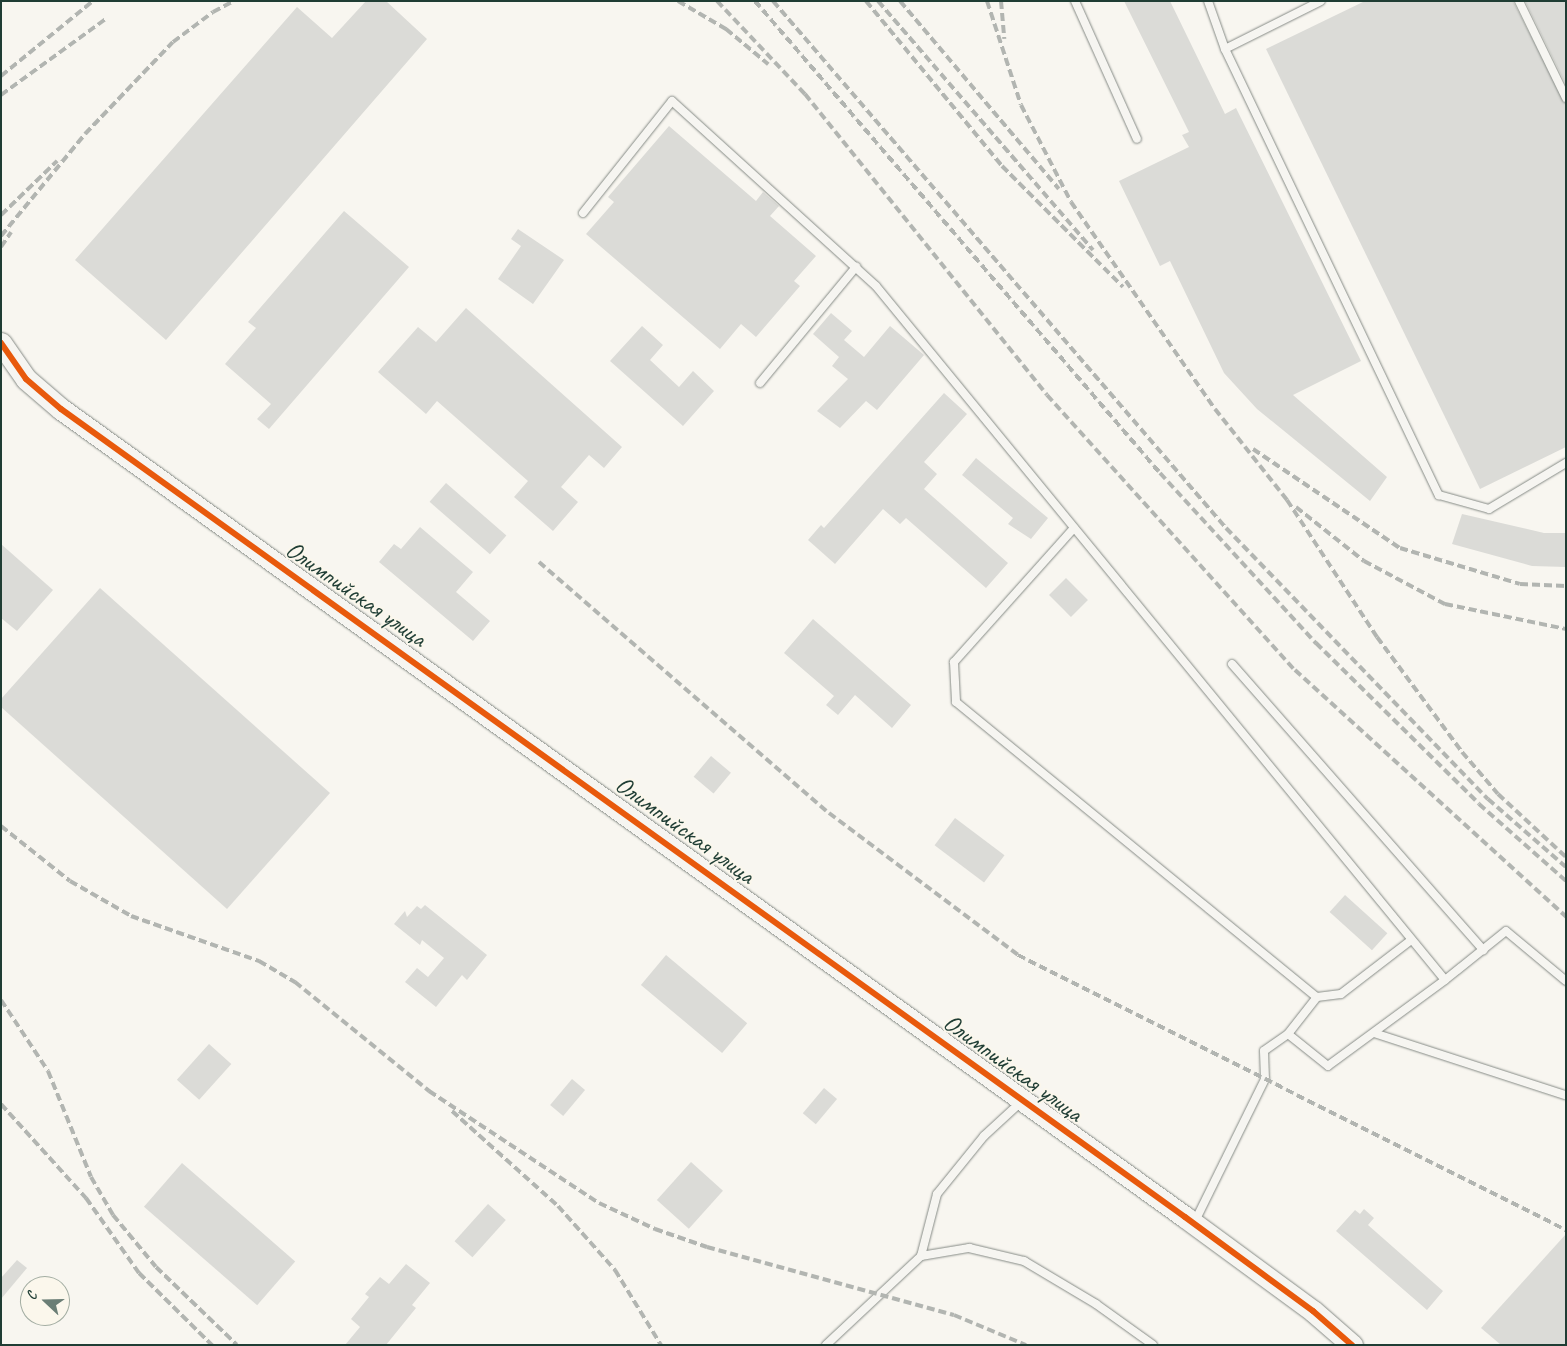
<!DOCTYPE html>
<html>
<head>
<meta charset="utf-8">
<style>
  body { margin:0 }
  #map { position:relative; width:1567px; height:1346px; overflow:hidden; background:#f8f6f0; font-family:Caveat,sans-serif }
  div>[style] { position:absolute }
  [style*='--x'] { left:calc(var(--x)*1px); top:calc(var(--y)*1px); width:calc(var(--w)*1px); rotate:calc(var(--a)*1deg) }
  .building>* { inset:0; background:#dbdbd7; transform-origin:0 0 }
  .roads { filter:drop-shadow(0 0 1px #868b86) drop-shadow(0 0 1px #868b86) }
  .lane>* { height:8px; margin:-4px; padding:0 4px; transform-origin:4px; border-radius:4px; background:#f6f5f1 }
  .secondary>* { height:21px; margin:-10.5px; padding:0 10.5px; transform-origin:10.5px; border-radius:10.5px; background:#f6f5f1 }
  .rail>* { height:4px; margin-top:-2px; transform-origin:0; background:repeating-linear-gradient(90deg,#b2b5b1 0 8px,transparent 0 12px) }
  .cycleway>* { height:6px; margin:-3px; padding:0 3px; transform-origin:3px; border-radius:3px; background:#e8590c }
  span { translate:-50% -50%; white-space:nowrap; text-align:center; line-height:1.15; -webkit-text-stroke:4px #fbf7ec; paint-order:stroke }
  .street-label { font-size:25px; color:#1f3d34 }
  .frame { position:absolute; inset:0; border:2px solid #1f3d34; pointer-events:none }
  .north { position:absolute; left:20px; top:1276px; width:50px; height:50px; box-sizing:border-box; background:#fbf7ec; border:1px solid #a3ada2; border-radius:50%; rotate:291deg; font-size:14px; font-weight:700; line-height:20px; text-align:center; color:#1f3d34 }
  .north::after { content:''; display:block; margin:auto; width:18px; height:22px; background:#6b7e76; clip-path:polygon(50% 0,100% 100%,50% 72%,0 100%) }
</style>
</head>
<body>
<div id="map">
  <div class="building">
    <div style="clip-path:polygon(366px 1px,386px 1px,427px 39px,166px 340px,75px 260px,297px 7px,332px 38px)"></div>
    <div style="clip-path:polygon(1124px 1px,1170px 1px,1225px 114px,1236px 108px,1361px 361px,1293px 395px,1387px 477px,1370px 501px,1257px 409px,1224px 373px,1170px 261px,1160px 266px,1119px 181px,1189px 147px,1182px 135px,1189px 132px)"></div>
    <div style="clip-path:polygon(1365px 1px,1513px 1px,1566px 104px,1566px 447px,1480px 489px,1266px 49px)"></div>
    <div style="clip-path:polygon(1525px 1px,1566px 1px,1566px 85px)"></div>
    <div style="clip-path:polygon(669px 126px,756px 201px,763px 192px,779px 206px,770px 216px,816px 256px,794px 281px,800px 286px,756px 337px,741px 324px,720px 349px,586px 234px,614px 202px,608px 197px)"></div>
    <div style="clip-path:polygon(344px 211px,409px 267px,269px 429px,257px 419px,271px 404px,225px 364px,256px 328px,248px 322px)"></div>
    <div style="clip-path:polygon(518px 229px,564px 260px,533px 304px,498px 279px,521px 246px,511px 239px)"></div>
    <div style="clip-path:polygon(466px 308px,622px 447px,604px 468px,589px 455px,561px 487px,578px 502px,553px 531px,514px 497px,528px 481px,437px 401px,426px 414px,378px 372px,418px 327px,436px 342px)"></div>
    <div style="clip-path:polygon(831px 313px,852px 331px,844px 340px,864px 357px,890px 326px,924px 355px,877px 410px,866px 401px,840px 428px,817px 411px,848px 379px,832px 366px,839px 357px,813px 334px)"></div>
    <div style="clip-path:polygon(642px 326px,663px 345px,650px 360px,679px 387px,693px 371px,714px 391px,683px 426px,610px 361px)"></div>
    <div style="clip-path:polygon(944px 393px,967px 414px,924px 462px,937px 474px,924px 489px,1008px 563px,986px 588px,906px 518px,900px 524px,883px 509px,835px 564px,808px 540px,821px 525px,824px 528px)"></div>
    <div style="clip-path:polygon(976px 458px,1048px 518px,1031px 539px,1008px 524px,1013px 518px,962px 475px)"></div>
    <div style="left:446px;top:483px;width:80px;height:25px;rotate:41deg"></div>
    <div style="clip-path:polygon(1462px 514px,1544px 533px,1566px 533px,1566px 567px,1532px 566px,1452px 544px)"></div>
    <div style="clip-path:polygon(420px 527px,473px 572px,456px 592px,490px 621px,473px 641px,379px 562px,394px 544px,401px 549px)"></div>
    <div style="clip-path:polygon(1px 544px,53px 590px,17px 631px,1px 618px)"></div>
    <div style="left:1066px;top:578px;width:31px;height:24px;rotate:45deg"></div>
    <div style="clip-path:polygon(100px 588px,330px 793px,227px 909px,1px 707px,1px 699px)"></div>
    <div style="clip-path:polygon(813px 619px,911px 705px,892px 728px,855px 695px,838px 715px,826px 705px,834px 696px,784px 653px)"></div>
    <div style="left:711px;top:756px;width:26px;height:27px;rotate:40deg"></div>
    <div style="left:955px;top:818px;width:62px;height:34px;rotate:37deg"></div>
    <div style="left:1345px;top:895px;width:57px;height:23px;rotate:42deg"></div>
    <div style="clip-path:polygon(425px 905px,487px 955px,467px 980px,462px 975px,436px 1007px,405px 982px,417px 968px,428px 977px,444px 958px,422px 940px,420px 945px,394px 924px,405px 911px,407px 917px,417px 906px,421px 909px)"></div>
    <div style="left:666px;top:955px;width:106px;height:39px;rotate:40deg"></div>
    <div style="left:209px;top:1044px;width:30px;height:48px;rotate:42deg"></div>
    <div style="left:572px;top:1079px;width:17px;height:34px;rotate:40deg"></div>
    <div style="left:824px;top:1088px;width:17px;height:33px;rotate:40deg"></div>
    <div style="left:691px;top:1162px;width:43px;height:51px;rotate:42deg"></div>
    <div style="left:182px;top:1163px;width:150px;height:58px;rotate:41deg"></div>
    <div style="left:488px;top:1204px;width:24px;height:50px;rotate:42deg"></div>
    <div style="clip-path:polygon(1364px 1209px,1374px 1218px,1368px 1225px,1443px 1291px,1427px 1310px,1336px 1231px,1355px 1210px,1360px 1214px)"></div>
    <div style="clip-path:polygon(1566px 1234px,1566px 1345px,1501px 1345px,1481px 1328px)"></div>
    <div style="clip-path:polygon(17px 1260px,27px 1268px,1px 1299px,1px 1278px)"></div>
    <div style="clip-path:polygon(406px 1264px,430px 1283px,412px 1305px,416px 1308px,386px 1345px,345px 1345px,360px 1327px,351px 1319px,369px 1297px,365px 1294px,380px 1277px,389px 1284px)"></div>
  </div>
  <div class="roads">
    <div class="lane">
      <div style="--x:1075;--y:1;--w:151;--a:65.8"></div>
      <div style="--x:1208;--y:1;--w:51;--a:70.5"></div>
      <div style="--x:1225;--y:49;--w:495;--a:64.4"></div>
      <div style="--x:1439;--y:495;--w:52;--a:15.6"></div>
      <div style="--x:1489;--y:509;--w:90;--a:-30.9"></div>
      <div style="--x:1519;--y:1;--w:108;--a:64.1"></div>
      <div style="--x:1225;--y:49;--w:107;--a:-26.6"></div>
      <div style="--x:583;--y:213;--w:143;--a:-51.5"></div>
      <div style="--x:672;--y:101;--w:275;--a:42.2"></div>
      <div style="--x:876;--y:286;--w:897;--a:50.65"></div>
      <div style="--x:1445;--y:980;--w:145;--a:143.7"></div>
      <div style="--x:1328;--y:1066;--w:51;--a:-141.3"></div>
      <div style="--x:1288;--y:1034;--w:29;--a:145"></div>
      <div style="--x:1264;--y:1051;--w:28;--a:88"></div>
      <div style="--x:1265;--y:1079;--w:161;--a:116.2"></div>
      <div style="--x:760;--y:383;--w:151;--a:-50.4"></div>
      <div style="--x:1074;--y:528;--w:180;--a:131.8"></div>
      <div style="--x:954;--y:662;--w:40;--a:87.1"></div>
      <div style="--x:956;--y:702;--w:466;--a:39.3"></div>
      <div style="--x:1317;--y:997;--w:47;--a:128.1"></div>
      <div style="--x:1232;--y:664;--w:381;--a:48.7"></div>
      <div style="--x:1445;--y:980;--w:78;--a:-38.8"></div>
      <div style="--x:1506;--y:931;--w:78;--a:39.8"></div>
      <div style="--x:1317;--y:997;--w:24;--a:-7"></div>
      <div style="--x:1341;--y:994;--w:88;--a:-37.6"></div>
      <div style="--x:1374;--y:1033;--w:201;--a:18"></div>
      <div style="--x:921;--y:1256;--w:64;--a:-75.5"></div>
      <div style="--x:937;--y:1194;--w:75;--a:-51"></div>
      <div style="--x:984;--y:1136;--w:52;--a:-42.6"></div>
      <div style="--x:826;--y:1345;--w:130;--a:-43.1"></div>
      <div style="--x:921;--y:1256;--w:49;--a:-9.5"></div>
      <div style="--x:969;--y:1248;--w:57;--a:13.3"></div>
      <div style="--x:1024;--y:1261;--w:84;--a:30.8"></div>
      <div style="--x:1096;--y:1304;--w:70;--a:35.7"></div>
    </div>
    <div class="secondary">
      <div style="--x:1;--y:343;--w:44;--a:55.2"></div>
      <div style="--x:26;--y:379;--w:46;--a:40.6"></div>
      <div style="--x:61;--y:409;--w:1384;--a:35.71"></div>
      <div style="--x:1185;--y:1217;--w:159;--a:36.3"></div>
      <div style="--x:1313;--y:1311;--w:52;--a:41.1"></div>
    </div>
  </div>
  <div class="rail">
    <div style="--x:678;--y:1;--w:56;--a:30.3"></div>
    <div style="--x:726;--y:29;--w:55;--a:39.8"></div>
    <div style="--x:717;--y:1;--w:128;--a:46.6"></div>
    <div style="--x:805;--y:94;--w:386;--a:51.2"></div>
    <div style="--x:1047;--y:395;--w:370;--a:48"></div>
    <div style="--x:1295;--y:670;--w:367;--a:42.3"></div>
    <div style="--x:755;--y:1;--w:622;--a:49.37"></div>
    <div style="--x:1160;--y:473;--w:231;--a:47.5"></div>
    <div style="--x:1316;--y:643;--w:229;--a:44.6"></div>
    <div style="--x:1479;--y:804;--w:116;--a:41.5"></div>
    <div style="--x:773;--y:1;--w:695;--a:49.32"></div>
    <div style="--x:1226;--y:528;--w:377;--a:46"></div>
    <div style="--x:1488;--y:799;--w:103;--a:41.1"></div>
    <div style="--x:866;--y:1;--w:214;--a:50.5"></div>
    <div style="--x:1002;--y:166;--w:171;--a:45"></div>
    <div style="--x:878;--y:1;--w:329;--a:49.2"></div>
    <div style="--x:900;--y:1;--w:246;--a:49.8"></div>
    <div style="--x:987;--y:1;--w:109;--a:71.9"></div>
    <div style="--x:1021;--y:105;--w:109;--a:62.7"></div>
    <div style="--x:1071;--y:202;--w:252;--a:55.2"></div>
    <div style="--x:1215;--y:409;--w:116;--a:51.6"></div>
    <div style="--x:1287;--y:500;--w:164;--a:56.7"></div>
    <div style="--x:1377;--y:637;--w:143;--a:53.5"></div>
    <div style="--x:1462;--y:752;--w:55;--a:49.4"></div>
    <div style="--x:1498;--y:794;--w:93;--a:42.8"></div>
    <div style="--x:1001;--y:1;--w:38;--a:85"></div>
    <div style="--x:1;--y:76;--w:119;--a:-39.2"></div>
    <div style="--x:1;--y:95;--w:131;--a:-36"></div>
    <div style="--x:1;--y:215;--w:78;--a:-44"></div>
    <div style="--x:1;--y:236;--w:132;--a:-50.5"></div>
    <div style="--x:85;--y:134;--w:127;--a:-46.3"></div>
    <div style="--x:173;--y:42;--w:50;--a:-36.9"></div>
    <div style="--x:213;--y:12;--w:24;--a:-28"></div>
    <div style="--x:1;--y:247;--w:18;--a:-56"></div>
    <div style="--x:1253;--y:449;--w:177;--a:34"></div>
    <div style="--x:1400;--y:548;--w:125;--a:16.7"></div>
    <div style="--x:1520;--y:584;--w:46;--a:2.5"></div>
    <div style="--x:1296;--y:507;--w:87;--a:38.5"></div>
    <div style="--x:1364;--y:561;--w:92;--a:28"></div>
    <div style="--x:1445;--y:604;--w:124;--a:11.7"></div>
    <div style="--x:539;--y:562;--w:384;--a:40.9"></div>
    <div style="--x:829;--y:813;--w:236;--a:36.9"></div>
    <div style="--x:1018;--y:955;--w:613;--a:26.65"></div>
    <div style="--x:1;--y:826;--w:88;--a:38.6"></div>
    <div style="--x:70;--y:881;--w:70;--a:29.8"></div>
    <div style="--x:131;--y:916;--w:136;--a:19.4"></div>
    <div style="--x:259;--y:961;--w:42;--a:30.3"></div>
    <div style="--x:295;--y:982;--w:173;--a:39.1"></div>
    <div style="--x:429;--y:1091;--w:204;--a:33.4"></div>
    <div style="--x:599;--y:1203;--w:62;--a:24.9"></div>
    <div style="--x:655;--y:1229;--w:55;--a:19.1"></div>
    <div style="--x:707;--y:1247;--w:256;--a:15.4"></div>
    <div style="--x:954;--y:1315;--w:78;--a:22.6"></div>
    <div style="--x:1;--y:1000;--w:85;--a:56.5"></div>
    <div style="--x:48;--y:1071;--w:114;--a:67.9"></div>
    <div style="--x:91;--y:1177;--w:44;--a:59.9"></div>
    <div style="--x:113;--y:1215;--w:67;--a:50.4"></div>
    <div style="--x:156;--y:1267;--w:112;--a:43.9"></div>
    <div style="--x:1;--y:1104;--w:127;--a:47.9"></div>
    <div style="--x:86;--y:1198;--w:92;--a:54.8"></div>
    <div style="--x:139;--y:1273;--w:103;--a:44.6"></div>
    <div style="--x:452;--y:1111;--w:142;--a:41.9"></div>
    <div style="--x:558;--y:1206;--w:86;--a:48.3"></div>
    <div style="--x:615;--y:1270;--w:88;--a:58.5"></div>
  </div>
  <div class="cycleway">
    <div style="--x:1;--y:343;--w:44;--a:55.2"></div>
    <div style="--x:26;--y:379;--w:46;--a:40.6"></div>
    <div style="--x:61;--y:409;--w:1384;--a:35.71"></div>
    <div style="--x:1185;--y:1217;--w:159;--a:36.3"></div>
    <div style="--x:1313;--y:1311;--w:52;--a:41.1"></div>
  </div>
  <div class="street-label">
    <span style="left:356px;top:594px;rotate:35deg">Олимпийская улица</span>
    <span style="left:685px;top:830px;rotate:36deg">Олимпийская улица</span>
    <span style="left:1013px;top:1068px;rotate:36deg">Олимпийская улица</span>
  </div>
  <div class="frame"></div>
  <div class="north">С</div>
</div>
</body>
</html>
